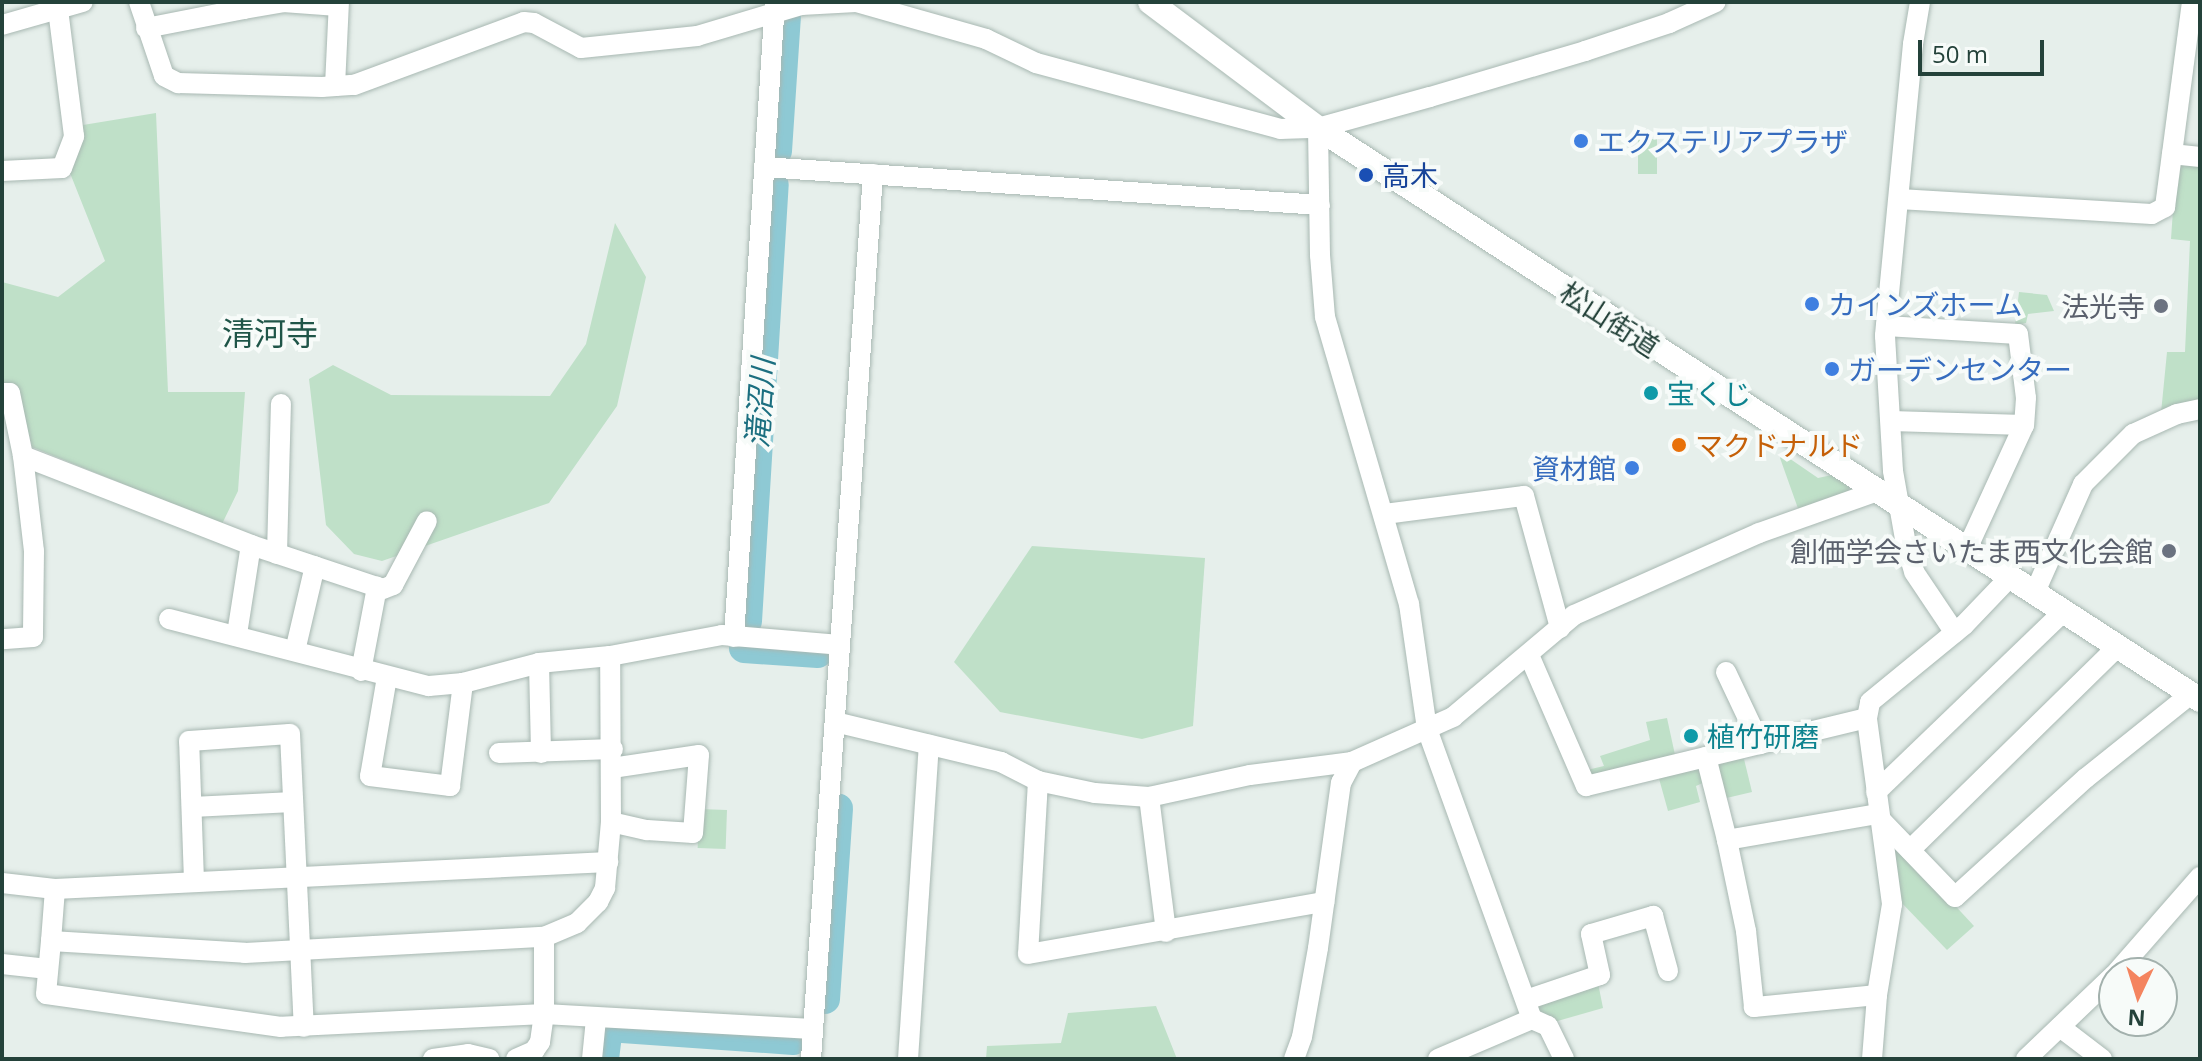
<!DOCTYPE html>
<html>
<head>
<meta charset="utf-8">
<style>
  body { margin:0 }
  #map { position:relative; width:2202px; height:1061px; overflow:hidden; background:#e6efeb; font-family:"Open Sans","Noto Sans JP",sans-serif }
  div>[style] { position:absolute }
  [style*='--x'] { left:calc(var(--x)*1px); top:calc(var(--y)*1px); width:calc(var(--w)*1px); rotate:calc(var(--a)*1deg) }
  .green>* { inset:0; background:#bfe0c8; transform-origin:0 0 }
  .river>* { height:30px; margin:-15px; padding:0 15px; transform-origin:15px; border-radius:15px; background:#8ec9d4 }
  .roads { filter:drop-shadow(0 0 2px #a8b8b2) drop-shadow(0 0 2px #a8b8b2) }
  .street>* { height:20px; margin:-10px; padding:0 10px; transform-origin:10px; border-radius:10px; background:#fff }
  .secondary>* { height:24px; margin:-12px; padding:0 12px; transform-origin:12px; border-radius:12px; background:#fff }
  .dots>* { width:22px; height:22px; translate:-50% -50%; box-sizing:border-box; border:4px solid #f7fbf9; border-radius:50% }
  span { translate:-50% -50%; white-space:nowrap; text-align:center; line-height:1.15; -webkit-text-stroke:8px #f7fbf9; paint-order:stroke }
  .shop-label { font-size:28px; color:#366cbe }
  .left { translate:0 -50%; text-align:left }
  .right { translate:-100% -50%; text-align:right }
  .transit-label { font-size:28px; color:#164399 }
  .worship-label { font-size:28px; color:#5b616d }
  .street-label { font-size:28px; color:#24423a }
  .culture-label { font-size:28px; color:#0d838f }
  .food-label { font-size:28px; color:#c56008 }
  .water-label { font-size:30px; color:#1c6f80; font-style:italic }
  .quarter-label { font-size:32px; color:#1f5548 }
  .frame { position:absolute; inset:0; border:4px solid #24423a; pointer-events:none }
  .north { position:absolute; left:2098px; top:957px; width:80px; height:80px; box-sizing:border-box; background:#f7fbf9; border:2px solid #a3b1ad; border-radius:50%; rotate:184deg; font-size:22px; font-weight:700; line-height:32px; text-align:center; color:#24423a }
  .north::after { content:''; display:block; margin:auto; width:28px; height:36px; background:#f4845f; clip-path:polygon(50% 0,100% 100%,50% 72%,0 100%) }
  .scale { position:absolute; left:1918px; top:40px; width:126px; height:36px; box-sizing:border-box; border:4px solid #24423a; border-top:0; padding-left:10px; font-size:24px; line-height:28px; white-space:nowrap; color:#24423a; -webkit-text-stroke:6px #f7fbf9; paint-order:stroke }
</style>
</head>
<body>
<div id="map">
  <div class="green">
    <div style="clip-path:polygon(156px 113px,168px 392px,245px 392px,238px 491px,222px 524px,32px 447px,16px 385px,2px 385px,2px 282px,58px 297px,105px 261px,68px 168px,83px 125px)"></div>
    <div style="left:1638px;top:139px;width:19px;height:35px"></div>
    <div style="clip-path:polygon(2181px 161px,2200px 163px,2200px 404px,2161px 413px,2167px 352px,2185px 352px,2190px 241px,2171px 239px,2176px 166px)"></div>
    <div style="clip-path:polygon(615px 223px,646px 277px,617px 406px,549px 503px,382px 561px,354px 554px,326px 525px,309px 379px,333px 365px,391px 395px,550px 396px,586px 344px)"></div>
    <div style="clip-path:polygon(2019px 292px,2047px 295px,2054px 311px,2028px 314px,2026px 323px,2015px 325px)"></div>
    <div style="clip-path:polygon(1783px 454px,1818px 478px,1832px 475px,1849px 487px,1848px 497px,1800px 514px,1780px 458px)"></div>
    <div style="clip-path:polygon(1032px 546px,1205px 558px,1193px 726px,1142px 739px,1000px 712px,954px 662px)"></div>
    <div style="clip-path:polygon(1667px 718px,1677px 764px,1591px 785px,1587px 770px,1604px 766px,1600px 756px,1650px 740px,1646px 722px)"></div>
    <div style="clip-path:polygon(1744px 759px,1752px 792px,1718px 800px,1711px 762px)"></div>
    <div style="clip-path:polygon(1700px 768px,1705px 782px,1696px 786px,1700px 802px,1668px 811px,1658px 775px)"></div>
    <div style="left:699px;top:809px;width:28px;height:39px;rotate:2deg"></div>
    <div style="clip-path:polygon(1886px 831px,1974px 926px,1947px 950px,1898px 899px)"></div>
    <div style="clip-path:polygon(1597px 978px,1603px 1008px,1554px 1022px,1526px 1004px)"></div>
    <div style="clip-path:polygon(1156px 1006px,1177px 1059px,986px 1059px,987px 1046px,1061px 1043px,1068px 1013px)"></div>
  </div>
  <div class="river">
    <div style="--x:777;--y:151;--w:135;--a:-86.2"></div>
    <div style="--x:747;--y:621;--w:437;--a:-86.5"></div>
    <div style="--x:744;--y:648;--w:74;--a:3.9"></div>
    <div style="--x:825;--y:999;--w:191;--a:-86.1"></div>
    <div style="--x:604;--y:1059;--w:32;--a:-83"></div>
    <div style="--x:608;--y:1027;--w:186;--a:4"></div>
  </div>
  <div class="roads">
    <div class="street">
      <div style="--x:139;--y:2;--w:78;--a:71.3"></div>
      <div style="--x:164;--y:76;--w:16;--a:27"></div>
      <div style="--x:178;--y:83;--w:144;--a:1.6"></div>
      <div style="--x:322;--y:87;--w:32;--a:-4"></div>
      <div style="--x:354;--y:85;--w:181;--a:-20.3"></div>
      <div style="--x:524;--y:22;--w:10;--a:6"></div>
      <div style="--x:534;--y:23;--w:53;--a:28"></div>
      <div style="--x:581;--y:48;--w:117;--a:-5.9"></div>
      <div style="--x:697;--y:36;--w:109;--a:-16.6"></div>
      <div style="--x:801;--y:5;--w:55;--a:-3.1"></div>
      <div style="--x:856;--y:2;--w:135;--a:15.9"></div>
      <div style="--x:986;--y:39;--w:55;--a:25.6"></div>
      <div style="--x:1036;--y:63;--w:253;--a:15.1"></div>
      <div style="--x:1280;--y:129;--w:38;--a:-2"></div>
      <div style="--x:1318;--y:128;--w:116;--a:-15.5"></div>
      <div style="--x:1430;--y:97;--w:162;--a:-16.5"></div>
      <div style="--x:1585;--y:51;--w:89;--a:-18.4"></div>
      <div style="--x:1669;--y:23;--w:51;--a:-24.1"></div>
      <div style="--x:1920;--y:2;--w:43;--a:99.5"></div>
      <div style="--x:1913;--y:44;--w:293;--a:95.5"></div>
      <div style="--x:1885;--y:336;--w:135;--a:86.6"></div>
      <div style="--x:1893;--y:471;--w:75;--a:80"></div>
      <div style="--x:1906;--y:545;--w:28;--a:73"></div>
      <div style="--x:1914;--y:572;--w:73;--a:56.1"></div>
      <div style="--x:244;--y:9;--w:40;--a:-10"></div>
      <div style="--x:283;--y:2;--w:55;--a:4.2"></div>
      <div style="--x:2;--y:25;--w:84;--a:-15.9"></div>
      <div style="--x:146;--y:28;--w:100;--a:-11"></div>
      <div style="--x:244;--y:9;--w:7;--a:-90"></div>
      <div style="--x:335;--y:86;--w:84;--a:-87.3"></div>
      <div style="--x:1318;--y:128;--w:127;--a:89.1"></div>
      <div style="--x:1320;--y:255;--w:62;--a:85.4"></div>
      <div style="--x:1325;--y:317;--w:299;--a:73.7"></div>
      <div style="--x:1409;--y:604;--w:126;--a:81.8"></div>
      <div style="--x:1427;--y:729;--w:308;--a:70.1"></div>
      <div style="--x:1532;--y:1019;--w:17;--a:24"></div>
      <div style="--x:1548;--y:1026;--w:37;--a:64"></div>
      <div style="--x:2172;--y:154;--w:28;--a:6"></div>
      <div style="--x:764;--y:167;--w:557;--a:3.91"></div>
      <div style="--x:2;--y:171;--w:60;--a:-2.9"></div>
      <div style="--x:62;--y:168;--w:34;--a:-69"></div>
      <div style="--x:74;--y:136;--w:128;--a:-97.2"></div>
      <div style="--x:1899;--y:199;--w:253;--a:3.4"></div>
      <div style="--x:2152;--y:214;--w:15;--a:-28"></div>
      <div style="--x:2165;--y:207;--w:207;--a:-82.5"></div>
      <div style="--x:1886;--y:326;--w:132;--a:3.5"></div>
      <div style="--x:2018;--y:334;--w:64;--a:82.9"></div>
      <div style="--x:2026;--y:398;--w:27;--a:94"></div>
      <div style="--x:2024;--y:425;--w:136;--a:114.7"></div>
      <div style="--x:2;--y:393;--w:8;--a:0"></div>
      <div style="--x:10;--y:393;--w:64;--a:78.3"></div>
      <div style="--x:23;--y:456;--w:96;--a:83.4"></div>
      <div style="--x:34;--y:551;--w:86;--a:90.7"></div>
      <div style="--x:33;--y:637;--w:31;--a:176"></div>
      <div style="--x:1891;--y:421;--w:133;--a:1.7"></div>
      <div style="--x:23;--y:456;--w:245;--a:21.3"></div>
      <div style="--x:251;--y:545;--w:139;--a:18.4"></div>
      <div style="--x:383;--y:589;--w:11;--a:-22"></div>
      <div style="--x:393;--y:585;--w:72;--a:-62"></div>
      <div style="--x:1385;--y:514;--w:140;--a:-7.4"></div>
      <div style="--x:1524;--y:496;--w:137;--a:74.7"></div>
      <div style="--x:277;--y:554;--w:150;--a:-88.5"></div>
      <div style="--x:2035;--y:592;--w:118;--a:-66"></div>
      <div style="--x:2083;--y:484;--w:71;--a:-45"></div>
      <div style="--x:2133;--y:434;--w:48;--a:-24.4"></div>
      <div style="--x:2177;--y:414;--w:24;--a:-12"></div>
      <div style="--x:169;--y:619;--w:268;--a:14.5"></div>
      <div style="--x:429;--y:686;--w:34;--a:-5"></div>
      <div style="--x:463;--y:683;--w:79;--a:-14.7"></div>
      <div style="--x:539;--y:663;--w:71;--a:-5.6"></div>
      <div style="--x:610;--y:656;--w:114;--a:-10.6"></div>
      <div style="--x:722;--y:635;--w:118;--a:4.8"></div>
      <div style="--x:237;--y:634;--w:90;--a:-81.1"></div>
      <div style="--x:734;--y:637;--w:636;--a:-86.31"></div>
      <div style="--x:295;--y:651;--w:87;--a:-76.8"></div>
      <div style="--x:1529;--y:655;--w:143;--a:66.5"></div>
      <div style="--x:1586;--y:786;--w:289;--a:-13.6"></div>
      <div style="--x:539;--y:663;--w:90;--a:88.7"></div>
      <div style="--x:361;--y:671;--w:86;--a:-79.2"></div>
      <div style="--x:1726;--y:672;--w:80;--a:64.7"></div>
      <div style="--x:387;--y:677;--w:100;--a:99.7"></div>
      <div style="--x:370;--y:776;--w:81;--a:7.1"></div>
      <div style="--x:450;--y:786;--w:104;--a:-82.8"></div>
      <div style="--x:835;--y:722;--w:171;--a:13.5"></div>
      <div style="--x:1001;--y:762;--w:42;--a:27.2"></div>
      <div style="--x:1038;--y:781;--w:58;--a:11.9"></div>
      <div style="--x:1095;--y:793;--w:54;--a:4.2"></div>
      <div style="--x:1149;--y:797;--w:103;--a:-12.3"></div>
      <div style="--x:1250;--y:775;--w:103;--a:-7.3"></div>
      <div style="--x:1352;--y:762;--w:111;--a:-24"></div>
      <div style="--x:1453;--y:717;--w:158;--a:-40.1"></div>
      <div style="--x:1574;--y:615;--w:202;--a:-23.9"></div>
      <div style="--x:1759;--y:533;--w:123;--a:-19.5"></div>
      <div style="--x:499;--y:753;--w:114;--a:-2"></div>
      <div style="--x:1706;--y:757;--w:86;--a:75.8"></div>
      <div style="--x:1038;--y:781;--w:173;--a:93.3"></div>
      <div style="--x:1028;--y:954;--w:301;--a:-10"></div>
      <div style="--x:1876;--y:792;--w:261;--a:-43.9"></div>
      <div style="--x:1149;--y:797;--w:136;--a:82.8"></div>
      <div style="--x:192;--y:807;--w:101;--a:-2.8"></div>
      <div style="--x:1878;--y:817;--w:111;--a:46.1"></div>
      <div style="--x:1955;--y:897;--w:177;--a:-42.3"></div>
      <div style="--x:2086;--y:778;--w:134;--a:-38.7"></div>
      <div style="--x:611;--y:822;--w:37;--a:13"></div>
      <div style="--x:647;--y:830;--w:46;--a:3.7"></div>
      <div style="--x:693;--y:833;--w:78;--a:-85.6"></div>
      <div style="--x:699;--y:755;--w:88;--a:171.5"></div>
      <div style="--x:1910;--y:850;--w:291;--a:-44.4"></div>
      <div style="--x:194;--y:881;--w:140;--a:-92"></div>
      <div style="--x:189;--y:741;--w:101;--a:-4"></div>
      <div style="--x:290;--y:734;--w:293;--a:87.3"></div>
      <div style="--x:2;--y:883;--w:53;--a:6.5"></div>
      <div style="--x:55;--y:889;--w:554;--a:-2.8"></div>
      <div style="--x:544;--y:937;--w:77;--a:90"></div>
      <div style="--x:544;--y:1014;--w:263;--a:177.2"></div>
      <div style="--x:281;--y:1027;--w:237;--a:-172"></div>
      <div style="--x:46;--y:994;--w:53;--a:-84.6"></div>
      <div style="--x:51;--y:941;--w:194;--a:3.5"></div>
      <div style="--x:245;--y:953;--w:299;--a:-3.1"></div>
      <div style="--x:544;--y:937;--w:36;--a:-23"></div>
      <div style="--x:577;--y:923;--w:30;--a:-45"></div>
      <div style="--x:598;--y:902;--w:16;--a:-63"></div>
      <div style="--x:605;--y:888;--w:66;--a:-84.8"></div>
      <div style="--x:611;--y:822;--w:166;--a:-90.3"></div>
      <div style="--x:51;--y:941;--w:52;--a:-85.6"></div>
      <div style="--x:2;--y:964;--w:46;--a:6.2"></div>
      <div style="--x:2116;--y:973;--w:128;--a:-48.8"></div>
      <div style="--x:1877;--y:995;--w:124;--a:174.4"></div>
      <div style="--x:1754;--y:1007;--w:76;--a:-96"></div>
      <div style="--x:1746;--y:931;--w:93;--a:-101.8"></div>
      <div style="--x:1727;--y:840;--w:153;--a:-9.8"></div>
      <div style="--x:1526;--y:1000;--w:78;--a:-18.7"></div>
      <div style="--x:1600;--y:975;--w:42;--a:-102.4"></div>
      <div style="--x:1591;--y:934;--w:65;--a:-16.2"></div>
      <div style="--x:1653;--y:916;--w:57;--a:74.7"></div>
      <div style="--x:2060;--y:1027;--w:53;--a:37.3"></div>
      <div style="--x:433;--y:1059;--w:35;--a:-8"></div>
      <div style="--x:468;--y:1054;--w:22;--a:13"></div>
      <div style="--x:516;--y:1059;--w:20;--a:-24"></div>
      <div style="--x:534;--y:1051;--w:11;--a:-56"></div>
      <div style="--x:540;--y:1042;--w:28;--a:-82"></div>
      <div style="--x:544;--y:1014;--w:269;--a:3.2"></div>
      <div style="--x:592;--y:1059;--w:40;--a:-84.3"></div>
      <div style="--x:811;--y:1059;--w:887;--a:-85.99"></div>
      <div style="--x:908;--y:1059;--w:315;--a:-86.2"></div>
      <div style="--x:1294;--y:1059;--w:23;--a:-70"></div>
      <div style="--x:1302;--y:1037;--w:90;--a:-79.8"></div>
      <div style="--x:1318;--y:948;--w:167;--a:-82.1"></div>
      <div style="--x:1341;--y:783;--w:24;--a:-62"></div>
      <div style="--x:1438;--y:1059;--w:102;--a:-23.1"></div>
      <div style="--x:1872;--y:1059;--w:64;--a:-85.5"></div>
      <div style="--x:1877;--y:995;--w:92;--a:-80.6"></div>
      <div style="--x:1892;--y:904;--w:188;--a:-97.7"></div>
      <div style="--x:1867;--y:718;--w:16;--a:-79"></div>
      <div style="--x:1870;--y:702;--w:122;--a:-39.3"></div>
      <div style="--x:1964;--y:625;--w:68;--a:-46.2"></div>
      <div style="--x:2026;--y:1059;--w:122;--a:-43.7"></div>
    </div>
    <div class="secondary">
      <div style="--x:1150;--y:2;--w:210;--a:36.9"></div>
      <div style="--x:1318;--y:128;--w:1051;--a:32.96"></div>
    </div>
  </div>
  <div class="dots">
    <div style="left:1581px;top:141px;background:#3f7fe0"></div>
    <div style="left:1366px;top:175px;background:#1a4fb4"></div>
    <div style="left:1812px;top:304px;background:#3f7fe0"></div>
    <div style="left:2161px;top:306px;background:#6b7280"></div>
    <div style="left:1832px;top:369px;background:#3f7fe0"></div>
    <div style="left:1651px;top:393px;background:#0f9aa8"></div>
    <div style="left:1679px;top:445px;background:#e8710a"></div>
    <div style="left:1632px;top:468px;background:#3f7fe0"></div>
    <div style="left:2169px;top:551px;background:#6b7280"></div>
    <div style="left:1691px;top:736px;background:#0f9aa8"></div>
  </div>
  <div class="shop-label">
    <span class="left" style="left:1597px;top:141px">エクステリアプラザ</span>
    <span class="left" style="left:1828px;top:304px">カインズホーム</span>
    <span class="left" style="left:1848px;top:369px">ガーデンセンター</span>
    <span class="right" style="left:1616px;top:468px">資材館</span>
  </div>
  <div class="transit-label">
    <span class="left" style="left:1382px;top:175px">高木</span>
  </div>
  <div class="worship-label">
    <span class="right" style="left:2145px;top:306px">法光寺</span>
    <span class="right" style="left:2153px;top:551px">創価学会さいたま西文化会館</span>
  </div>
  <div class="street-label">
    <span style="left:1610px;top:319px;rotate:33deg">松山街道</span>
  </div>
  <div class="culture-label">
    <span class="left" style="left:1667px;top:393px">宝くじ</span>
    <span class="left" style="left:1707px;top:736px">植竹研磨</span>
  </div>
  <div class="food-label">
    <span class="left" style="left:1695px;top:445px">マクドナルド</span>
  </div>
  <div class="water-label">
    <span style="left:760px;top:403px;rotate:-86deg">滝沼川</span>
  </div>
  <div class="quarter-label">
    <span style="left:270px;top:333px">清河寺</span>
  </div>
  <div class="frame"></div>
  <div class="north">N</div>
  <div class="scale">50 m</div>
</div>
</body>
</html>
